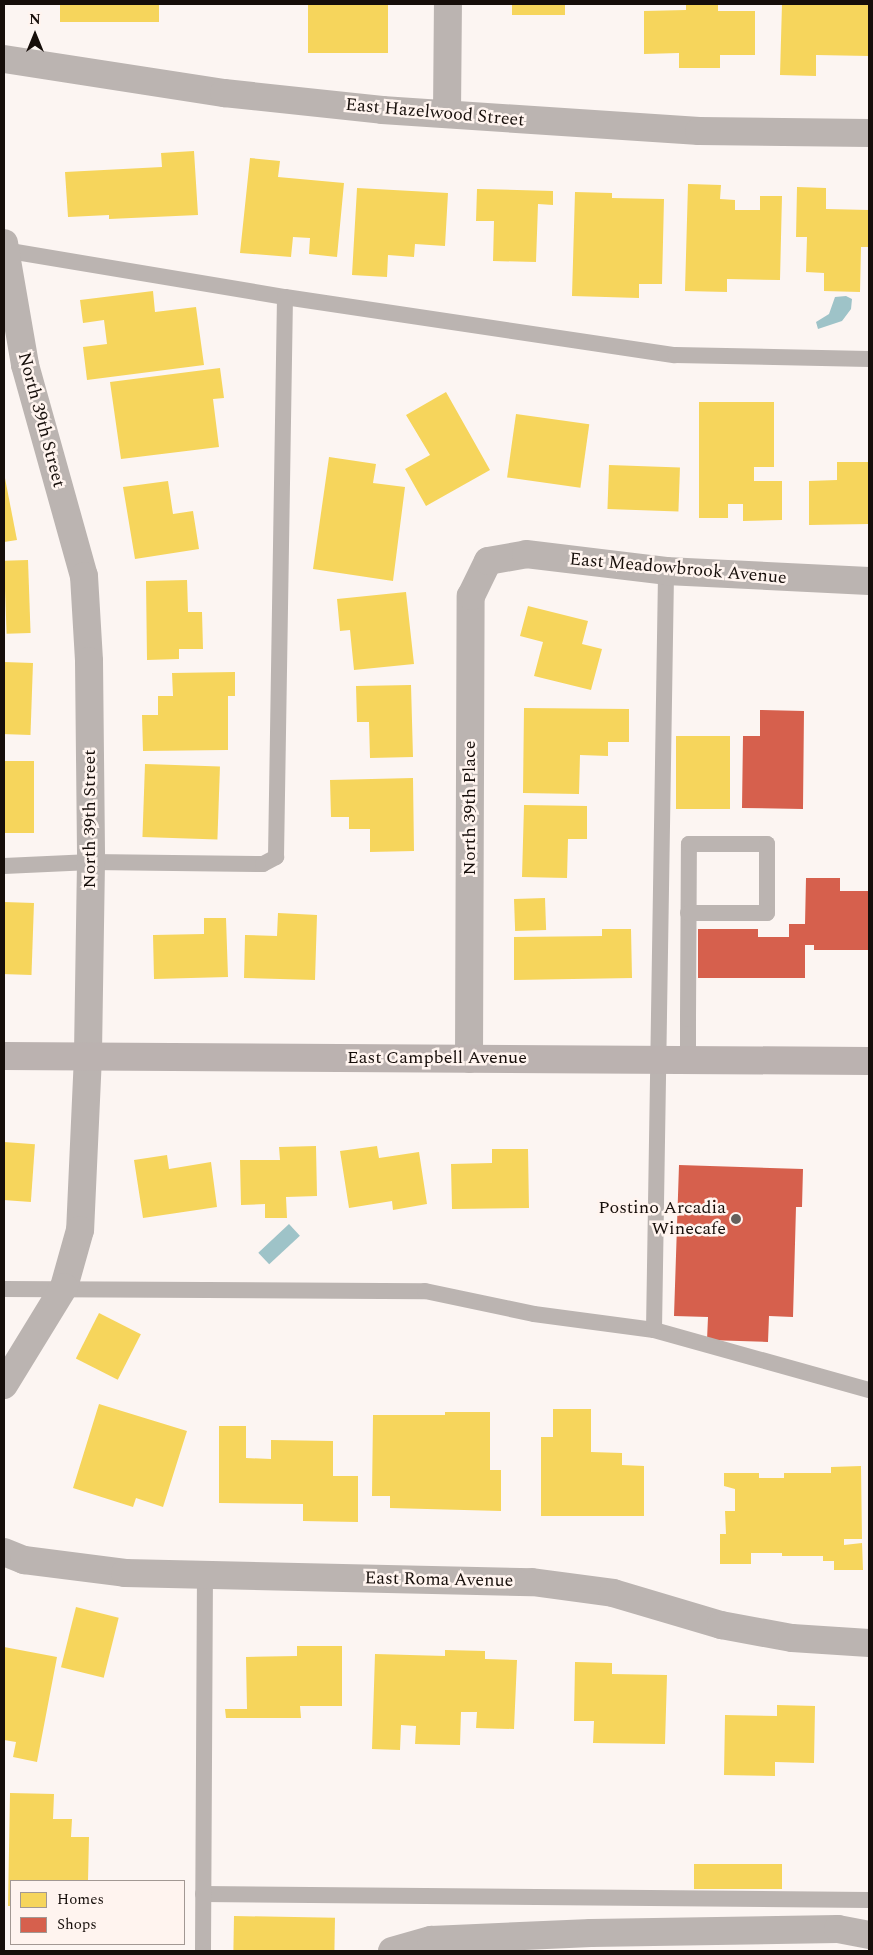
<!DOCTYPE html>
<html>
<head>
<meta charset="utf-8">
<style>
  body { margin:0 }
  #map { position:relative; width:873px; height:1955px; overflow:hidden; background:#fcf5f2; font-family:Spectral,serif }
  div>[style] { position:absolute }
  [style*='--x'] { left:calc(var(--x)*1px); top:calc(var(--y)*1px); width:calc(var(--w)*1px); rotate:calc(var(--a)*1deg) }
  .water>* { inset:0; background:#9ec3c8; transform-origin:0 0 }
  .homes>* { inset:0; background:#f6d55c; transform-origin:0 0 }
  .shops>* { inset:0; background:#d6604d }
  .lane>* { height:16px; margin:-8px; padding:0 8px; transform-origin:8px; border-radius:8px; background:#bbb4b1 }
  .street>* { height:28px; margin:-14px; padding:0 14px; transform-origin:14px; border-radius:14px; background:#bbb4b1 }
  .secondary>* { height:28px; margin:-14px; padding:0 14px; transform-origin:14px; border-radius:14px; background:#bbb2b0 }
  .dots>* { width:14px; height:14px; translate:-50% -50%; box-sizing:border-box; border:2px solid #fff4ef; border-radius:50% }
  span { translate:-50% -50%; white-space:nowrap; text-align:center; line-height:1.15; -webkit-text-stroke:5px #fff4ef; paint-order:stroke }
  .street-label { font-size:18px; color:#160e0a }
  .poi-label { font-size:18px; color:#160e0a }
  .right { translate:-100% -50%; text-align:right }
  .frame { position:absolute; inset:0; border:5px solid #160e0a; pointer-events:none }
  .legend { position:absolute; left:10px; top:1880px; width:175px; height:65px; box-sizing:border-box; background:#fff4ef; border:1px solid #a29893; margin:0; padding:6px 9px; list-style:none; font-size:15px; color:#160e0a }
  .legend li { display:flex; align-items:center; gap:10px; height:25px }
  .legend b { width:25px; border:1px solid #a29893 }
  .north { position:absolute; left:10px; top:10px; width:50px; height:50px; -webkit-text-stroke:4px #fff4ef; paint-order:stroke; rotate:0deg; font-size:14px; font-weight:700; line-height:20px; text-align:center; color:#160e0a }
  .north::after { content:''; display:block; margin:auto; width:18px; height:22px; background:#160e0a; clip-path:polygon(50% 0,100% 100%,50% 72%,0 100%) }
</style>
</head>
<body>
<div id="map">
  <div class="water">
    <div style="clip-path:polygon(846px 296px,852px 299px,851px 309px,842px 321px,818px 329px,816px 322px,829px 314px,835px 297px)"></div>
    <div style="left:289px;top:1224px;width:16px;height:42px;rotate:47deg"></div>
  </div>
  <div class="homes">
    <div style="left:60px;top:4px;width:99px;height:18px"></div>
    <div style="left:308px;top:4px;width:80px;height:49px"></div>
    <div style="left:512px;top:4px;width:53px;height:11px"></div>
    <div style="clip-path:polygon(686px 4px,718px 4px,718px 11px,755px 11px,755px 55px,720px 55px,720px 68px,679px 68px,679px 53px,644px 54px,644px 11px,686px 10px)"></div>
    <div style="clip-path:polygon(782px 4px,869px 4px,869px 56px,816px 55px,816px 76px,780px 75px)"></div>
    <div style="clip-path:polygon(194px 151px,198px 215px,109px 219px,109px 215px,68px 217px,65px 172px,162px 167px,161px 153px)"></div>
    <div style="clip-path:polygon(250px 158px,280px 161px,278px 177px,344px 183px,337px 257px,309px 254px,310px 238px,293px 237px,291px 257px,240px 253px)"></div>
    <div style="clip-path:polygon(688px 184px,721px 185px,720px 199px,735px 200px,735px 210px,760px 210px,760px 196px,782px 196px,780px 280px,727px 279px,727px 292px,685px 291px)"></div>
    <div style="clip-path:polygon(797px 187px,826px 188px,826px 209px,869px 210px,869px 247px,861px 247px,860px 292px,824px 291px,824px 273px,806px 272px,807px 237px,796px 237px)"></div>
    <div style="clip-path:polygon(357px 188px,448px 193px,445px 246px,415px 244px,414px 257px,388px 255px,387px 277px,352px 275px)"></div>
    <div style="clip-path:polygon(477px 189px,553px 191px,553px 205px,538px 204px,536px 262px,493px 261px,494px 221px,476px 221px)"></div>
    <div style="clip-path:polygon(575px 192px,612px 193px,612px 198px,664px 199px,662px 284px,639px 284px,639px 298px,572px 296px)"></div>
    <div style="clip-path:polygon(153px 291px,155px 312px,196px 307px,204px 365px,87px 380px,83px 347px,107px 344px,104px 320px,83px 323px,80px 300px)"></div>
    <div style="clip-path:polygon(220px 368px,224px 398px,213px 399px,219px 447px,121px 459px,110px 382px)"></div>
    <div style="clip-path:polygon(446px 392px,490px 470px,426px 506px,405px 469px,430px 455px,406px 415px)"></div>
    <div style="clip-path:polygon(699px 402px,774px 402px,774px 467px,754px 467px,754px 481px,782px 481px,782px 520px,743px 521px,743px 504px,728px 504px,728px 518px,699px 518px)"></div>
    <div style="left:516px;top:414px;width:74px;height:64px;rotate:8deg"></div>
    <div style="clip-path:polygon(329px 457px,376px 464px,373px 483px,405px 487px,393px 581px,313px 569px)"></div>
    <div style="clip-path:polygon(837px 462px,869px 462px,869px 524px,809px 525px,809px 481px,837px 480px)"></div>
    <div style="left:609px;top:465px;width:71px;height:44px;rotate:2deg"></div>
    <div style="clip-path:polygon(4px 473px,17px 540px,4px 542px)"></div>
    <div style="clip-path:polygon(168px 481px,173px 514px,193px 511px,199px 549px,135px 559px,123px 487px)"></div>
    <div style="left:28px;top:560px;width:73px;height:24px;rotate:88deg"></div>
    <div style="clip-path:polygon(187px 580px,188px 612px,202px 612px,203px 649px,179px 649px,179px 659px,147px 660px,146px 581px)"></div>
    <div style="clip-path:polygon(406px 592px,414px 664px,354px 670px,350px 630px,340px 631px,337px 599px)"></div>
    <div style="clip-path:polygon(528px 606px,588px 621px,582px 644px,602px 649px,591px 690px,534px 676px,543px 642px,520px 636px)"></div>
    <div style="left:4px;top:662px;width:29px;height:72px;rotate:2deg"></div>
    <div style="clip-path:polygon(235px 672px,235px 696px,228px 696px,228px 750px,143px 751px,142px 715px,158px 715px,158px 696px,173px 696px,172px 673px)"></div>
    <div style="clip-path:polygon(411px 685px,413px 757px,370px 758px,369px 722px,357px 722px,356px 686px)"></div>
    <div style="clip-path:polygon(524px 708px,629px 709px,629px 742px,608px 742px,608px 756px,580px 755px,579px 794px,523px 793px)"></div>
    <div style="left:730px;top:736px;width:73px;height:54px;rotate:90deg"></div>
    <div style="left:4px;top:761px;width:30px;height:72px"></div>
    <div style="left:145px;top:764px;width:75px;height:73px;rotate:2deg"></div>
    <div style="clip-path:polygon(413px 778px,414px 851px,370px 852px,370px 829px,349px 829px,349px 817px,331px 817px,330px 780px)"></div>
    <div style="clip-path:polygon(524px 805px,587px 806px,587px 839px,568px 839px,567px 878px,522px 877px)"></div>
    <div style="left:545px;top:898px;width:32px;height:31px;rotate:88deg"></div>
    <div style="left:4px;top:902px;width:30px;height:72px;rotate:2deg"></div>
    <div style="clip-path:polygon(278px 913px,317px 915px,315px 980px,244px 978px,245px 935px,277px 936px)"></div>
    <div style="clip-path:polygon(204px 918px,226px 918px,228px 977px,154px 979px,153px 935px,204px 934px)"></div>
    <div style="clip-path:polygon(602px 929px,631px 929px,632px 978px,514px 980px,514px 937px,602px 936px)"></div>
    <div style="left:4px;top:1142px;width:31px;height:58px;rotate:4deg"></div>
    <div style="clip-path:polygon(316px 1146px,317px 1196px,286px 1197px,287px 1218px,265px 1218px,265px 1204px,241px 1205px,240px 1160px,280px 1160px,279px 1147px)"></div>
    <div style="clip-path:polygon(377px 1146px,379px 1158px,419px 1152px,427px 1204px,393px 1210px,392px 1201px,349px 1208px,340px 1151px)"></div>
    <div style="clip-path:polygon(492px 1149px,528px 1149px,529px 1208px,452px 1209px,451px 1164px,492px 1163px)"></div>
    <div style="clip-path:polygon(167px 1155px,169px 1169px,211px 1162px,217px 1207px,143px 1218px,134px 1160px)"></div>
    <div style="left:99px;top:1313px;width:47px;height:51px;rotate:27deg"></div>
    <div style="clip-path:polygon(99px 1404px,187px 1431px,163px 1507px,136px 1498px,133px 1507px,73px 1488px)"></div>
    <div style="clip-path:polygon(553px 1409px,591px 1409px,591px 1452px,622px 1453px,622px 1465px,644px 1466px,644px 1516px,541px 1516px,541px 1437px,553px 1437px)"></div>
    <div style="clip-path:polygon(445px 1412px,490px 1412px,490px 1470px,501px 1470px,501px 1511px,390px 1508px,390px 1496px,372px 1496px,373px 1415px,445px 1415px)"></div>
    <div style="clip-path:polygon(219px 1426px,246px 1426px,246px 1458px,271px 1459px,271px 1440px,333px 1441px,333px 1476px,358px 1476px,358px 1522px,303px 1521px,303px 1504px,219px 1503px)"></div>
    <div style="clip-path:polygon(861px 1466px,862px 1539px,844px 1539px,844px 1545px,862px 1543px,863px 1570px,834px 1570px,834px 1561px,823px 1561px,823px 1556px,782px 1556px,782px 1553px,751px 1553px,751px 1564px,720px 1564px,720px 1534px,726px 1534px,725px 1511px,735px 1511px,735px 1489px,724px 1486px,724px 1473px,759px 1473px,759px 1478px,784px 1478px,784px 1473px,831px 1473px,831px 1467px)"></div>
    <div style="left:76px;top:1607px;width:44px;height:62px;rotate:14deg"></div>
    <div style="clip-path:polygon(297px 1646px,342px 1646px,342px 1706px,300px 1706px,301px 1718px,226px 1718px,225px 1709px,247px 1709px,246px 1657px,297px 1656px)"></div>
    <div style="clip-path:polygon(4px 1647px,57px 1657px,37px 1762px,13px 1757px,16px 1742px,4px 1740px)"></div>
    <div style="clip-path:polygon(445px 1650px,485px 1651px,485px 1659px,517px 1660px,514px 1729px,476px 1728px,477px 1712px,461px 1712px,460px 1745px,415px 1744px,416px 1726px,401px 1725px,400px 1750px,372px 1749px,375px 1654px,445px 1656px)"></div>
    <div style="clip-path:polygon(575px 1662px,612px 1663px,612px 1674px,667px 1675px,665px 1744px,593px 1743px,594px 1721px,574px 1721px)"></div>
    <div style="clip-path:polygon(777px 1705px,815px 1706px,814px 1763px,775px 1762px,775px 1776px,724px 1775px,725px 1715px,777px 1716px)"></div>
    <div style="clip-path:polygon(10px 1793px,54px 1794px,53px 1819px,72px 1819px,71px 1837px,89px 1837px,88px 1881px,11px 1881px,11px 1906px,8px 1906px)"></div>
    <div style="left:782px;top:1864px;width:25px;height:88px;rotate:90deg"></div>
    <div style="left:234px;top:1916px;width:101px;height:35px;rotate:1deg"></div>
  </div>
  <div class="shops">
    <div style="clip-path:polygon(760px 710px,804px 711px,803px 809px,742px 808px,743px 736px,760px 736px)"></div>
    <div style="clip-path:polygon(806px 878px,840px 878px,840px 891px,869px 891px,869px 950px,814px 950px,814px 945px,805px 945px,805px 978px,698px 978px,698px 929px,758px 929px,758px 937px,789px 937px,789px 924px,805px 924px)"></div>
    <div style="clip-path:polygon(679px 1165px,803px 1169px,802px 1207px,796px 1207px,793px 1317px,769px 1316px,768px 1342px,707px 1340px,708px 1317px,674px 1316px)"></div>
  </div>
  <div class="lane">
    <div style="--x:4;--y:250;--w:285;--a:9.5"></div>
    <div style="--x:285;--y:297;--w:394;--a:8.5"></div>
    <div style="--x:675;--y:355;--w:194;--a:1.2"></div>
    <div style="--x:4;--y:866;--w:87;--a:-2.6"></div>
    <div style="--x:91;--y:862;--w:172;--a:0.7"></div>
    <div style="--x:263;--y:864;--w:15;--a:-28"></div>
    <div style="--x:276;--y:857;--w:560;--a:-89.08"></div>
    <div style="--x:688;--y:1059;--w:40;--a:-90"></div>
    <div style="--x:688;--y:1019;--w:175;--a:-89.7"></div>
    <div style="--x:689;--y:844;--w:78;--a:0"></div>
    <div style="--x:767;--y:844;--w:69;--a:90"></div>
    <div style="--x:767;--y:913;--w:79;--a:180"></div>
    <div style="--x:4;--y:1289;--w:421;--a:0.3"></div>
    <div style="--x:425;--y:1291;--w:111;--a:11.9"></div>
    <div style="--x:534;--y:1314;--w:121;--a:7.6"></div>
    <div style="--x:654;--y:1330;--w:223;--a:15.6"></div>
    <div style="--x:654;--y:1330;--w:759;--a:-89.09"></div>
    <div style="--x:203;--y:1894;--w:666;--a:0.52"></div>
    <div style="--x:203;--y:1951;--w:377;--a:-89.7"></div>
  </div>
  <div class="street">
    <div style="--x:4;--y:59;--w:223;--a:8.8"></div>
    <div style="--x:224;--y:93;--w:159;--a:6.1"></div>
    <div style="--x:382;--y:110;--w:318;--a:3.8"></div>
    <div style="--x:699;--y:131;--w:170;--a:0.7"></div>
    <div style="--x:447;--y:113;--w:109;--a:-89.5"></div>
    <div style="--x:4;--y:243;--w:124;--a:80.2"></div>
    <div style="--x:25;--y:365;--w:219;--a:74.4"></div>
    <div style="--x:84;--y:576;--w:85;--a:86.6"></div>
    <div style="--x:89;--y:661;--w:201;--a:89.4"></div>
    <div style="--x:91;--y:862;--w:194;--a:90.9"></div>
    <div style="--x:88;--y:1056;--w:174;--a:92.6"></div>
    <div style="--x:80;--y:1230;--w:59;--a:105.7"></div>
    <div style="--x:64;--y:1287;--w:115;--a:121.5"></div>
    <div style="--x:469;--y:1059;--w:463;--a:-89.8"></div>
    <div style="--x:471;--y:596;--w:39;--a:-64"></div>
    <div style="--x:488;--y:561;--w:39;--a:-10"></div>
    <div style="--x:526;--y:554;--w:141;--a:6.9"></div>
    <div style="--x:666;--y:571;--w:203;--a:2.8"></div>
    <div style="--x:4;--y:1552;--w:22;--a:22"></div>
    <div style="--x:24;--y:1560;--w:102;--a:7.3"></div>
    <div style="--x:125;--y:1573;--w:407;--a:1.3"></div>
    <div style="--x:532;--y:1582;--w:82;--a:7.7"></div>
    <div style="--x:613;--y:1593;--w:113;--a:16.5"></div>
    <div style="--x:721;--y:1625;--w:72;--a:10.4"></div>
    <div style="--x:792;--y:1638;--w:77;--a:3.7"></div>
    <div style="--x:392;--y:1951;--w:41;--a:-15.8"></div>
    <div style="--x:431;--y:1940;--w:160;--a:-2.5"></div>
    <div style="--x:591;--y:1933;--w:247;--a:-0.9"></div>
    <div style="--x:838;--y:1929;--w:32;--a:11"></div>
  </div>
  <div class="secondary">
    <div style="--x:4;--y:1056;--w:865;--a:0.33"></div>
  </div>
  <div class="dots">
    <div style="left:736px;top:1219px;background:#665f5b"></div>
  </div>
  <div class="street-label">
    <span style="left:435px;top:113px;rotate:5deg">East Hazelwood Street</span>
    <span style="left:41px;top:420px;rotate:75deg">North 39th Street</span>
    <span style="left:678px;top:569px;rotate:5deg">East Meadowbrook Avenue</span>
    <span style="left:470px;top:808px;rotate:-90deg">North 39th Place</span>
    <span style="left:90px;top:819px;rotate:-90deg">North 39th Street</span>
    <span style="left:437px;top:1058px">East Campbell Avenue</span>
    <span style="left:439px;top:1580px;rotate:1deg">East Roma Avenue</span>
  </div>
  <div class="poi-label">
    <span class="right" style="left:726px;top:1219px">Postino Arcadia<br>Winecafe</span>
  </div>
  <div class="frame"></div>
  <ul class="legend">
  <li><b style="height:14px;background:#f6d55c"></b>Homes</li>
  <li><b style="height:14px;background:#d6604d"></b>Shops</li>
  </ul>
  <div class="north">N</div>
</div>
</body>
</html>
